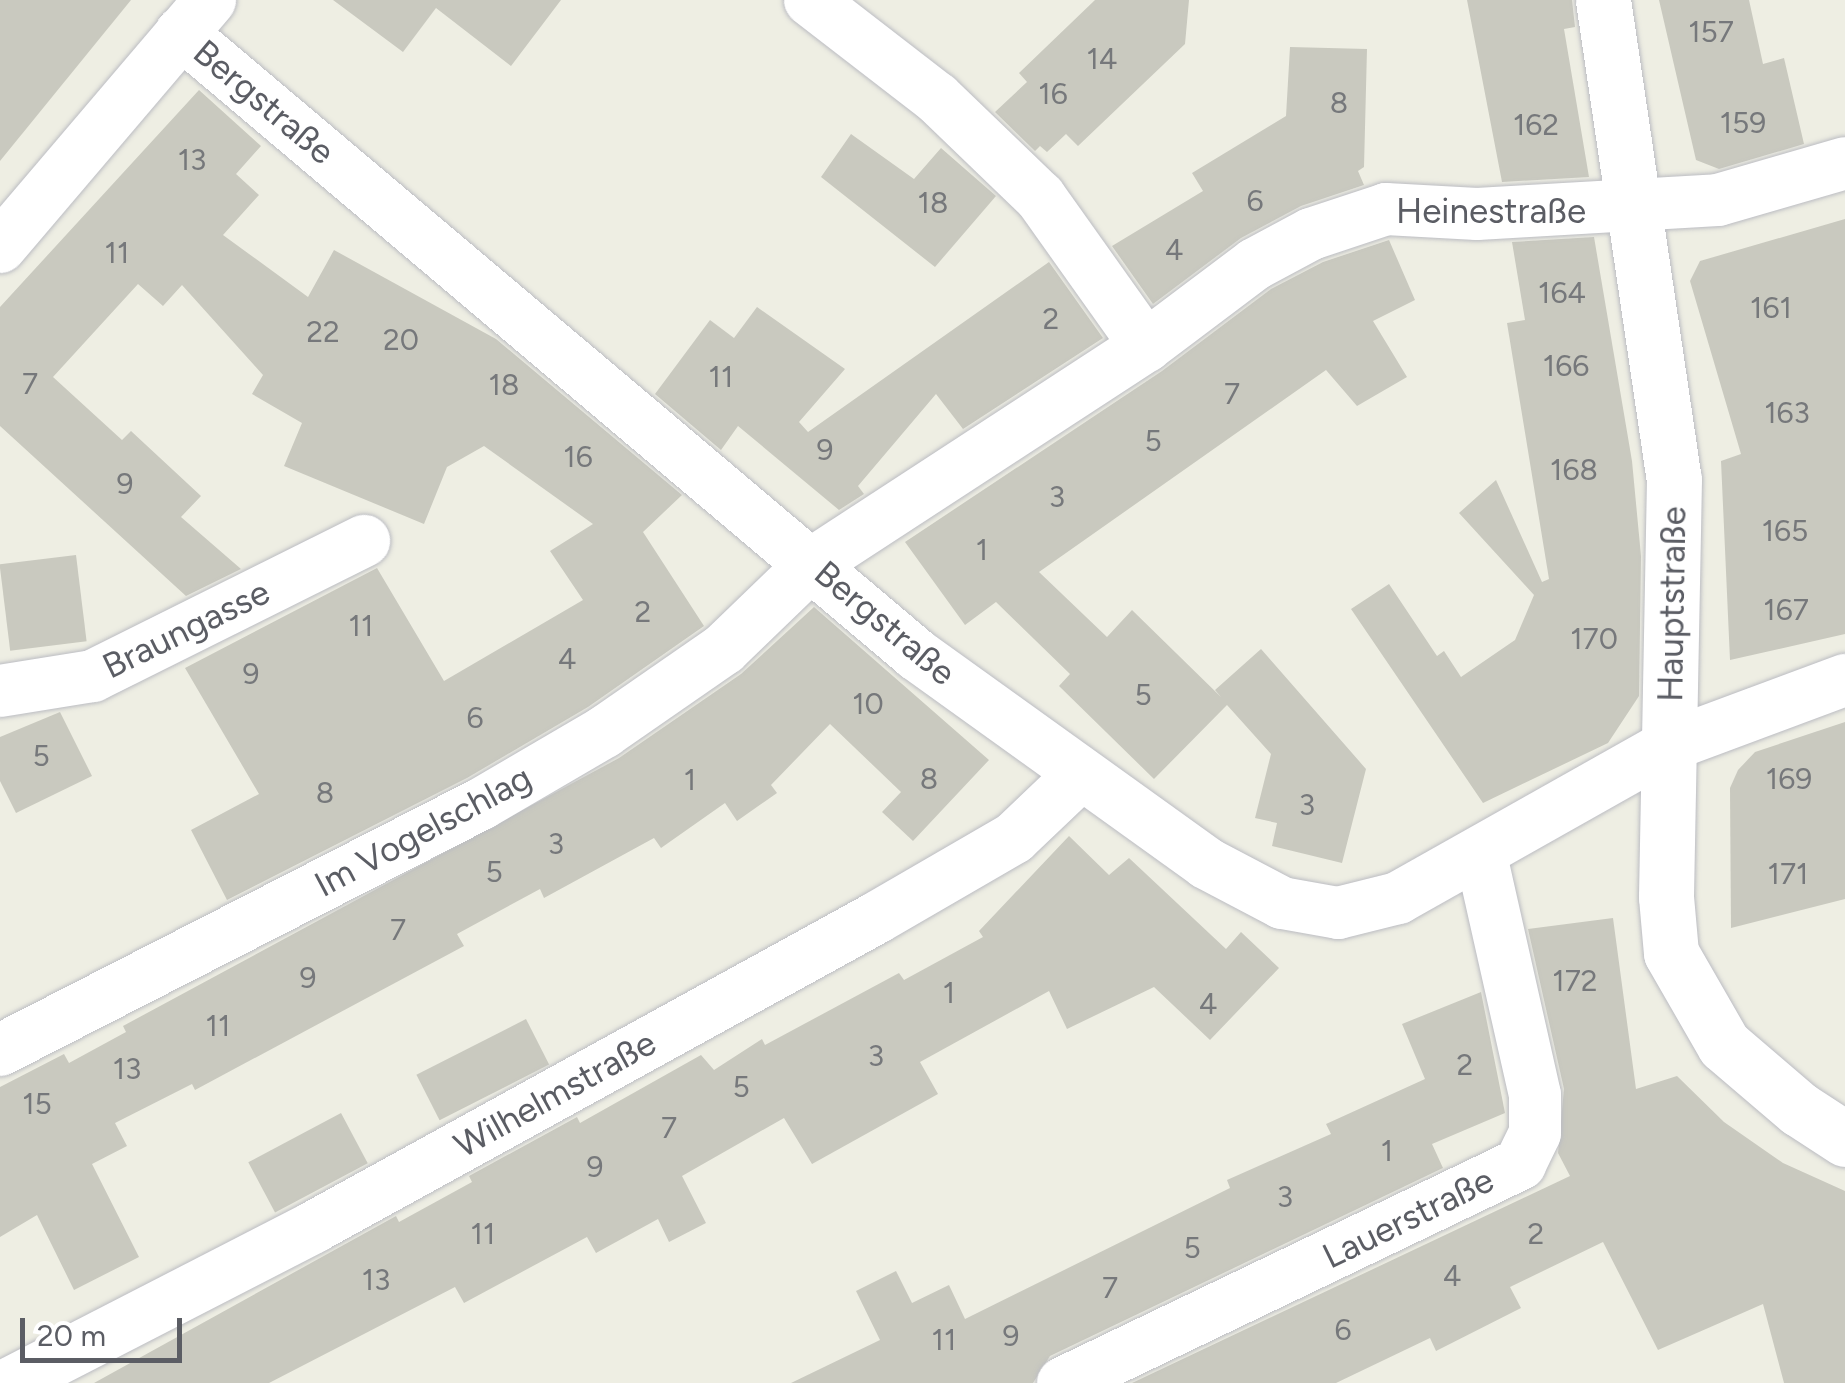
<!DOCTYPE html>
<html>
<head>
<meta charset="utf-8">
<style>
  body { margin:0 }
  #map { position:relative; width:1845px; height:1383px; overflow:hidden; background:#eeeee3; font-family:Figtree,sans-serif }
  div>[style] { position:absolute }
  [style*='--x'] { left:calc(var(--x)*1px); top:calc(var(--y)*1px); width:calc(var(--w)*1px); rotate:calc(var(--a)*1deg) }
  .building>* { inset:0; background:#c9c9bf; transform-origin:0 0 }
  .roads { filter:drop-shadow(0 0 2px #bbbcc2) drop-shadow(0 0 2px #bbbcc2) }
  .minor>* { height:52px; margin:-26px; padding:0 26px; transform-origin:26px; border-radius:26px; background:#fff }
  .tertiary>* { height:55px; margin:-27.5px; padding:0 27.5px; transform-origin:27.5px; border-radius:27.5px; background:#fff }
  span { translate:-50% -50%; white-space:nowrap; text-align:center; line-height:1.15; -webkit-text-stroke:8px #fff; paint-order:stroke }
  .number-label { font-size:30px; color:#76787b }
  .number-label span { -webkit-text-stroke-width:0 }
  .street-label { font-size:35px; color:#5b5d64 }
  .scale { position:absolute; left:20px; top:1318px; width:162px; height:45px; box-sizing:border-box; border:5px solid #5b5d64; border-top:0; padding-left:12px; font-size:30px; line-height:35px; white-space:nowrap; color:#5b5d64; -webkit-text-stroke:8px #fff; paint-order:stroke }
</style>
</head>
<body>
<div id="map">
  <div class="building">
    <div style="clip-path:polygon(0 0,131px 0,0 161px)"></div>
    <div style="clip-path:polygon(333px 0,561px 0,511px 66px,436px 8px,403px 52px)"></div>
    <div style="clip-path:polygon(1095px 0,1189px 0,1185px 44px,1078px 146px,1066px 134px,1047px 152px,1040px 146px,1035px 151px,995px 112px,1027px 82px,1019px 73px)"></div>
    <div style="clip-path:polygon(1467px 0,1572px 0,1575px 27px,1564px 29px,1589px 177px,1502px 182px)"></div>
    <div style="clip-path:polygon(1659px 0,1749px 0,1763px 64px,1784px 58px,1804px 144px,1719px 169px,1696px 160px)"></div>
    <div style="clip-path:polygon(1290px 47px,1367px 49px,1364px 167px,1358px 171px,1364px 185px,1301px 206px,1241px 238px,1153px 304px,1112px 246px,1203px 191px,1192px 173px,1286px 116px)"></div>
    <div style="clip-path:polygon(199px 90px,261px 146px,236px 174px,259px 195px,223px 235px,308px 297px,334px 250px,496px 339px,682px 495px,643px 532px,704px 626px,588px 707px,467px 778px,227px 900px,191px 830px,259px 794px,185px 668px,377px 568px,444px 681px,583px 600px,550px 551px,593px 524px,484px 446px,447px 467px,424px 524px,284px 466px,302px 423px,252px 394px,263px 375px,182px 285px,163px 306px,138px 284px,53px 377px,122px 440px,131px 431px,201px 496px,181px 517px,241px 569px,186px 596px,0 426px,0 307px)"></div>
    <div style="clip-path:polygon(851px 134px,914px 179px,941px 148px,996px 196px,935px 267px,821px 177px)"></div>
    <div style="clip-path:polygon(1845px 219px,1845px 634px,1730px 660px,1721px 461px,1741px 454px,1690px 281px,1700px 261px)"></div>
    <div style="clip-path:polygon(1594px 237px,1632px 461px,1641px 556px,1639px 696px,1608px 743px,1483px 803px,1351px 609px,1389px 584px,1437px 656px,1444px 651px,1461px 677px,1515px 640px,1534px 595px,1459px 513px,1496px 480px,1542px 582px,1549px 579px,1507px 323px,1525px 320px,1512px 242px)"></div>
    <div style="clip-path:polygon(1389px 240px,1415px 300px,1373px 321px,1407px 377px,1357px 406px,1326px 370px,1039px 572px,1107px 637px,1132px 610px,1221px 697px,1215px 690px,1261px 649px,1366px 769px,1342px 863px,1272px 846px,1277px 823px,1255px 818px,1271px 754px,1227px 705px,1154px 779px,1059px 686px,1070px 674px,996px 602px,965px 625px,905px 542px,1162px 371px,1271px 289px,1323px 262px)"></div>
    <div style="clip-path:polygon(1049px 262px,1103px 338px,963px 429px,936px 394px,858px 486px,864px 494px,839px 510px,738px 426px,721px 450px,655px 394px,710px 320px,734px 338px,757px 307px,845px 369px,799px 422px,808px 432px)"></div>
    <div style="left:76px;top:555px;width:87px;height:77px;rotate:83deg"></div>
    <div style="clip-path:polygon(814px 607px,989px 760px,913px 841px,882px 812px,901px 792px,830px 724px,771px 785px,777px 793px,737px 821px,725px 803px,661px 848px,654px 838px,544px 898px,540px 889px,457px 934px,464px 946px,195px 1090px,192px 1084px,115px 1123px,127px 1146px,92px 1164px,139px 1257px,74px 1290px,37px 1215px,0 1237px,0 1087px,64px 1054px,69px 1063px,126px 1032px,123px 1026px,619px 758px,741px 674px)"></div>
    <div style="clip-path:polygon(60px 712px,92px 776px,16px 813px,0 781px,0 737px)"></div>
    <div style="clip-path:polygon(1845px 722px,1845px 899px,1731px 928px,1730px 788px,1738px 770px,1755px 752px)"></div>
    <div style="clip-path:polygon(1069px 836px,1109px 875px,1129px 858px,1226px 949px,1241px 932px,1279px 968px,1210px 1040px,1154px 987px,1067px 1029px,1049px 991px,920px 1062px,938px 1094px,812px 1164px,784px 1118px,682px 1176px,706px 1223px,669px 1242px,658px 1219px,596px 1253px,587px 1237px,464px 1303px,455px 1287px,269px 1383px,94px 1383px,396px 1216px,399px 1222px,472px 1182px,469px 1176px,577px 1117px,580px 1123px,701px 1055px,714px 1070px,762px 1039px,765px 1045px,899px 973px,904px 980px,983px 937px,979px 931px)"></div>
    <div style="clip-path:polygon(1613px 918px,1636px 1089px,1677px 1076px,1724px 1122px,1783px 1163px,1845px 1191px,1845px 1383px,1784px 1383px,1763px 1304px,1658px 1350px,1603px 1242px,1510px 1287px,1521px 1308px,1436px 1351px,1430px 1338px,1336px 1383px,1132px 1383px,1570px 1176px,1558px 1153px,1564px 1089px,1528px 929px)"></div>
    <div style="clip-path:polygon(1481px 992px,1505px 1113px,1432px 1144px,1443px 1168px,1050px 1356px,1033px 1383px,791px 1383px,880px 1340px,856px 1291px,896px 1271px,912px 1303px,949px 1285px,965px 1319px,1230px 1188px,1227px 1180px,1331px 1134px,1326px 1124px,1425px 1079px,1402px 1024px)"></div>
    <div style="left:526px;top:1019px;width:51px;height:123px;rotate:63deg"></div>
    <div style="left:341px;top:1113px;width:57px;height:105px;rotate:62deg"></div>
  </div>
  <div class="roads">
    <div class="minor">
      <div style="--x:810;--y:0;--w:160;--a:37.7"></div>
      <div style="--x:937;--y:98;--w:143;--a:43.9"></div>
      <div style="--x:1040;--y:197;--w:183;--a:54.6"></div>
      <div style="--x:181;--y:33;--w:964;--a:40.2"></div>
      <div style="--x:917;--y:655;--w:356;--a:35.7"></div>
      <div style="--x:1206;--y:863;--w:86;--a:27.8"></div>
      <div style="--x:1282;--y:903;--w:57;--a:10.1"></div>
      <div style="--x:1338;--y:913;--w:62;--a:-14"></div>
      <div style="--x:1398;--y:898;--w:312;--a:-29.4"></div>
      <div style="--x:1670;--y:745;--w:187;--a:-20.4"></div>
      <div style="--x:0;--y:247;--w:324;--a:-49.6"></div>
      <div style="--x:0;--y:691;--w:94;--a:-9.2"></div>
      <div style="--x:93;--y:676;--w:303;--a:-26.5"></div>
      <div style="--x:0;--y:1050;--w:540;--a:-27.09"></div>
      <div style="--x:481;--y:804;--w:143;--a:-30.3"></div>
      <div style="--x:604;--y:732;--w:146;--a:-34.7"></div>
      <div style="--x:724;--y:649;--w:124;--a:-44"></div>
      <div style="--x:813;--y:563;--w:397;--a:-33.1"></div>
      <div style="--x:1146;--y:346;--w:136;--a:-37"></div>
      <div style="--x:1255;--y:264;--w:64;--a:-28.2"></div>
      <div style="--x:1311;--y:234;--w:79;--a:-18.4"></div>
      <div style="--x:1386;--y:209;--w:91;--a:3.1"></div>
      <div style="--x:1477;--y:214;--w:241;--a:-3.3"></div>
      <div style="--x:1718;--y:200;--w:132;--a:-16.2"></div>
      <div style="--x:11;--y:1383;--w:341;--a:-27.2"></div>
      <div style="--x:314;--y:1227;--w:641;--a:-28.8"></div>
      <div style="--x:876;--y:918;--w:160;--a:-30.1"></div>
      <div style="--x:1014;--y:838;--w:90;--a:-43.6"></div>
      <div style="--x:1063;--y:1383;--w:507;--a:-25.6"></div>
      <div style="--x:1520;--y:1164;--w:34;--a:-64"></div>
      <div style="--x:1535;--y:1133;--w:38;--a:-90"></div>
      <div style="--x:1535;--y:1095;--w:245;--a:-102.7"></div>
    </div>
    <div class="tertiary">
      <div style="--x:1603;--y:0;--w:484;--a:81.6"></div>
      <div style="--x:1674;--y:479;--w:418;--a:91.1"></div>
      <div style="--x:1666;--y:897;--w:56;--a:84.9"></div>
      <div style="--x:1671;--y:953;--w:106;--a:60.1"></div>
      <div style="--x:1724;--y:1045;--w:99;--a:40.5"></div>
      <div style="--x:1799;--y:1109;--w:55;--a:33.1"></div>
    </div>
  </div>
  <div class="number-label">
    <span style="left:1711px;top:32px">157</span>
    <span style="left:1102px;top:59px">14</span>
    <span style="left:1053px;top:94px">16</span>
    <span style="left:1339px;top:103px">8</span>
    <span style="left:1743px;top:123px">159</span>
    <span style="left:1536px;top:125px">162</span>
    <span style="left:192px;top:160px">13</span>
    <span style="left:1255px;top:201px">6</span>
    <span style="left:933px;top:203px">18</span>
    <span style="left:1174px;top:250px">4</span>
    <span style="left:117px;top:253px">11</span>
    <span style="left:1562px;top:293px">164</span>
    <span style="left:1771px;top:308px">161</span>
    <span style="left:1051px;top:319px">2</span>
    <span style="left:323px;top:332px">22</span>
    <span style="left:401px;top:340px">20</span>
    <span style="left:1566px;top:366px">166</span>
    <span style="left:721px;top:377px">11</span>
    <span style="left:30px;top:384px">7</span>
    <span style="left:504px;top:385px">18</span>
    <span style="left:1232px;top:394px">7</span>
    <span style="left:1787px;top:413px">163</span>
    <span style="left:1153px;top:441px">5</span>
    <span style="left:825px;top:450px">9</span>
    <span style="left:578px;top:457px">16</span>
    <span style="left:1574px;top:470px">168</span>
    <span style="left:125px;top:484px">9</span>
    <span style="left:1057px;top:497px">3</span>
    <span style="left:1785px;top:531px">165</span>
    <span style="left:982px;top:550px">1</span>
    <span style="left:1786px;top:610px">167</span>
    <span style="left:643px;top:612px">2</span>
    <span style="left:361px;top:626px">11</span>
    <span style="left:1594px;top:639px">170</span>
    <span style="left:567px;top:659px">4</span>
    <span style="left:251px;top:674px">9</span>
    <span style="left:1143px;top:695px">5</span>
    <span style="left:868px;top:704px">10</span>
    <span style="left:475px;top:718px">6</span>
    <span style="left:41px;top:756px">5</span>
    <span style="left:929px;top:779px">8</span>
    <span style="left:1789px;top:779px">169</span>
    <span style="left:690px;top:780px">1</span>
    <span style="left:325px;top:793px">8</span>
    <span style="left:1307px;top:805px">3</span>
    <span style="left:556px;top:844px">3</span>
    <span style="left:494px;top:872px">5</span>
    <span style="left:1788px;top:874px">171</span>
    <span style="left:398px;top:930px">7</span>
    <span style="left:308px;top:978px">9</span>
    <span style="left:1575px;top:981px">172</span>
    <span style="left:949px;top:993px">1</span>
    <span style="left:1208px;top:1004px">4</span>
    <span style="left:218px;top:1026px">11</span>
    <span style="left:876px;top:1056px">3</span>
    <span style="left:1465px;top:1065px">2</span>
    <span style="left:127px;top:1069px">13</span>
    <span style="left:741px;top:1087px">5</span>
    <span style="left:37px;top:1104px">15</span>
    <span style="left:669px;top:1128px">7</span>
    <span style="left:1387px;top:1151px">1</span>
    <span style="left:595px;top:1167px">9</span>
    <span style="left:1285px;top:1197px">3</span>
    <span style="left:483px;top:1234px">11</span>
    <span style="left:1536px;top:1234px">2</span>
    <span style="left:1192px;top:1248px">5</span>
    <span style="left:1452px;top:1276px">4</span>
    <span style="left:376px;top:1280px">13</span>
    <span style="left:1110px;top:1288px">7</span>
    <span style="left:1343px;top:1330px">6</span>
    <span style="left:1011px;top:1336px">9</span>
    <span style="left:944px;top:1340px">11</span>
  </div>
  <div class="street-label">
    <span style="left:264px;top:102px;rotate:40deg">Bergstraße</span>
    <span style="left:1491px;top:211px">Heinestraße</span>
    <span style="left:1672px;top:604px;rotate:-89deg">Hauptstraße</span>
    <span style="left:885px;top:623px;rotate:40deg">Bergstraße</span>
    <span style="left:186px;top:629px;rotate:-26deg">Braungasse</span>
    <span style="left:423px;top:831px;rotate:-28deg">Im Vogelschlag</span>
    <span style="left:555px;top:1094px;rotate:-29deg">Wilhelmstraße</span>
    <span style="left:1408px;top:1218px;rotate:-26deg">Lauerstraße</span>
  </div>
  <div class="scale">20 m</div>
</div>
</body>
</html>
